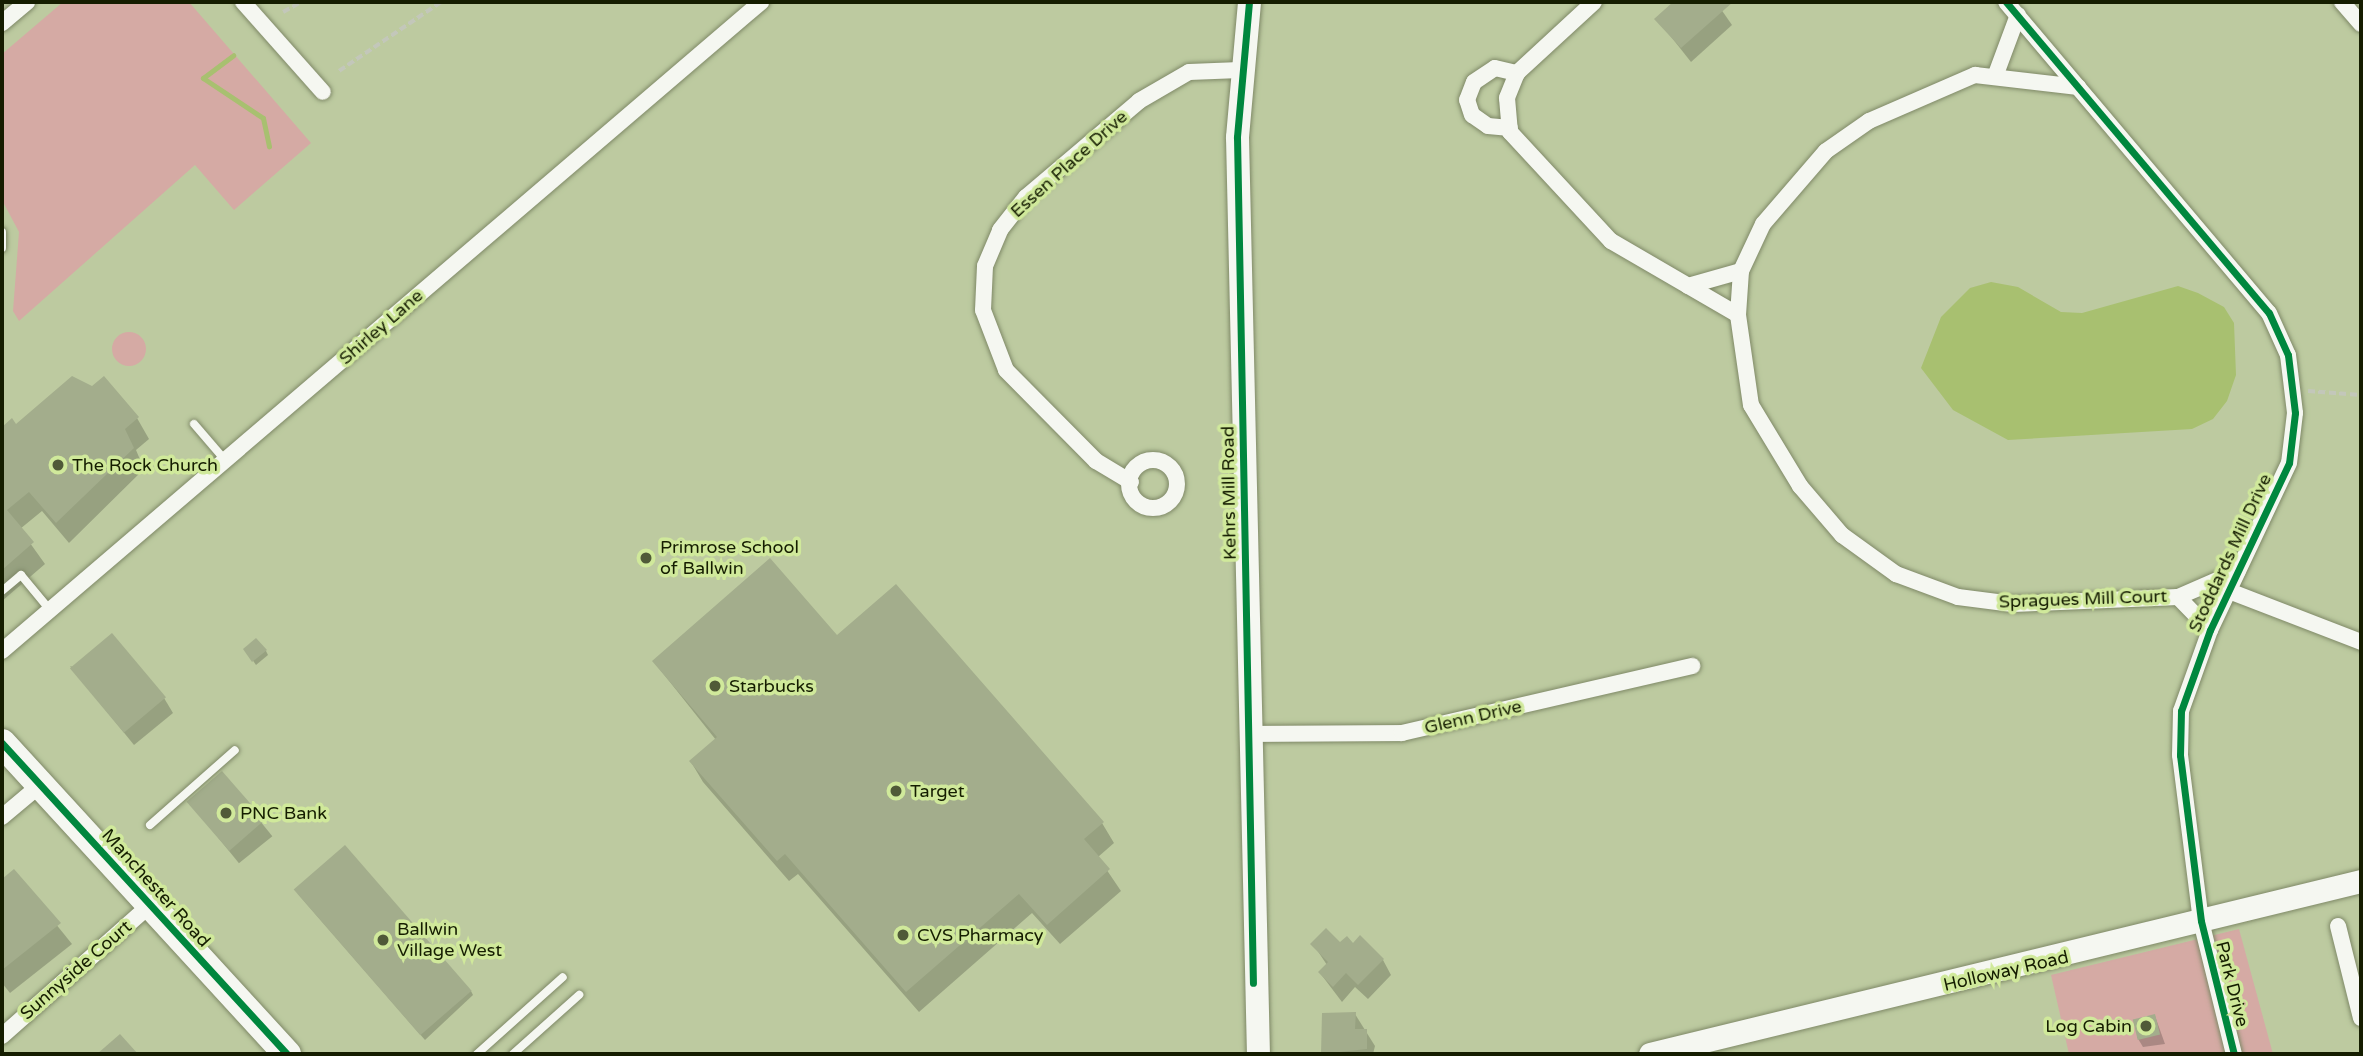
<!DOCTYPE html>
<html>
<head>
<meta charset="utf-8">
<style>
  body { margin:0 }
  #map { position:relative; width:2363px; height:1056px; overflow:hidden; background:#bdcaa0; font-family:"Varela Round",sans-serif }
  div>[style] { position:absolute }
  [style*='--x'] { left:calc(var(--x)*1px); top:calc(var(--y)*1px); width:calc(var(--w)*1px); rotate:calc(var(--a)*1deg) }
  .green>* { inset:0; background:#d5aaa4 }
  .round { border-radius:50% }
  .water>* { inset:0; background:#a8c070 }
  .shadow>* { inset:0; background:#0003; transform-origin:0 0 }
  .stream>* { height:5px; margin:-2.5px; padding:0 2.5px; transform-origin:2.5px; border-radius:2.5px; background:#a8c070 }
  .building>* { inset:0; background:#a3ad8c; transform-origin:0 0 }
  .path>* { height:3.5px; margin-top:-1.75px; transform-origin:0; background:repeating-linear-gradient(90deg,#c3c7ba 0 7px,transparent 0 10.5px) }
  .roads { filter:drop-shadow(0 0 2px #7f8967) drop-shadow(0 0 2px #7f8967) }
  .lane>* { height:8px; margin:-4px; padding:0 4px; transform-origin:4px; border-radius:4px; background:#f5f7f1 }
  .street>* { height:16px; margin:-8px; padding:0 8px; transform-origin:8px; border-radius:8px; background:#f5f7f1 }
  .street>.ring { margin:-8px; padding:0; box-sizing:content-box; background:none; border:16px solid #f5f7f1; border-radius:50% }
  .secondary>* { height:23px; margin:-11.5px; padding:0 11.5px; transform-origin:11.5px; border-radius:11.5px; background:#f5f7f1 }
  .highway>* { height:28px; margin:-14px; padding:0 14px; transform-origin:14px; border-radius:14px; background:#f5f7f1 }
  .cycleway>* { height:7px; margin:-3.5px; padding:0 3.5px; transform-origin:3.5px; border-radius:3.5px; background:#00873e }
  .dots>* { width:19px; height:19px; translate:-50% -50%; box-sizing:border-box; border:4px solid #d0e99b; border-radius:50% }
  span { translate:-50% -50%; white-space:nowrap; text-align:center; line-height:1.15; -webkit-text-stroke:7px #d0e99b; paint-order:stroke }
  .street-label { font-size:18px; color:#151d00 }
  .poi-label { font-size:18px; color:#151d00 }
  .left { translate:0 -50%; text-align:left }
  .right { translate:-100% -50%; text-align:right }
  .frame { position:absolute; inset:0; border:4px solid #151d00; pointer-events:none }
</style>
</head>
<body>
<div id="map">
  <div class="green">
    <div style="clip-path:polygon(63px 2px,189px 2px,311px 143px,234px 210px,195px 165px,19px 321px,13px 311px,19px 232px,2px 200px,2px 54px)"></div>
    <div class="round" style="left:112px;top:332px;width:34px;height:34px"></div>
    <div style="clip-path:polygon(2239px 929px,2273px 1054px,2069px 1054px,2051px 975px)"></div>
  </div>
  <div class="water">
    <div style="clip-path:polygon(1991px 282px,2018px 287px,2061px 312px,2082px 313px,2178px 286px,2198px 293px,2224px 307px,2234px 323px,2236px 375px,2227px 401px,2213px 419px,2192px 429px,2008px 440px,1953px 410px,1921px 368px,1941px 317px,1970px 288px)"></div>
  </div>
  <div class="shadow">
    <div style="clip-path:polygon(1676px 2px,1716px 2px,1732px 25px,1691px 62px,1657px 19px)"></div>
    <div style="clip-path:polygon(137px 418px,149px 439px,136px 450px,144px 469px,69px 543px,42px 511px,20px 529px,45px 564px,2px 601px,2px 430px,12px 421px,16px 426px)"></div>
    <div style="clip-path:polygon(837px 638px,1102px 823px,1114px 843px,1098px 857px,1121px 891px,1060px 944px,1032px 913px,919px 1012px,798px 874px,789px 881px,703px 782px,691px 762px,716px 740px,654px 662px)"></div>
    <div style="clip-path:polygon(245px 649px,266px 651px,268px 655px,256px 665px)"></div>
    <div style="clip-path:polygon(70px 666px,164px 698px,173px 713px,134px 745px)"></div>
    <div style="left:222px;top:774px;width:80px;height:43px;rotate:51deg"></div>
    <div style="clip-path:polygon(13px 871px,72px 944px,10px 993px,2px 983px,2px 881px)"></div>
    <div style="clip-path:polygon(298px 894px,471px 991px,473px 995px,425px 1040px)"></div>
    <div style="clip-path:polygon(1313px 944px,1353px 946px,1383px 960px,1391px 975px,1368px 999px,1355px 987px,1342px 1002px,1320px 973px,1327px 965px)"></div>
    <div style="clip-path:polygon(1355px 1014px,1375px 1046px,1373px 1054px,1323px 1054px,1323px 1015px)"></div>
    <div style="clip-path:polygon(2155px 1016px,2165px 1044px,2143px 1047px,2137px 1037px)"></div>
  </div>
  <div class="stream">
    <div style="--x:203;--y:78;--w:72;--a:33.7"></div>
    <div style="--x:263;--y:118;--w:29;--a:78"></div>
    <div style="--x:203;--y:78;--w:38;--a:-37"></div>
  </div>
  <div class="building">
    <div style="clip-path:polygon(1673px 2px,1733px 2px,1681px 48px,1654px 19px)"></div>
    <div style="clip-path:polygon(72px 376px,92px 386px,104px 376px,139px 417px,125px 429px,134px 448px,56px 523px,29px 492px,7px 510px,34px 542px,2px 570px,2px 427px,12px 418px,16px 424px)"></div>
    <div style="clip-path:polygon(770px 558px,837px 635px,896px 584px,1104px 822px,1084px 839px,1110px 869px,1047px 925px,1019px 894px,906px 992px,785px 854px,777px 861px,689px 761px,717px 737px,652px 661px)"></div>
    <div style="left:112px;top:633px;width:84px;height:55px;rotate:50deg"></div>
    <div style="clip-path:polygon(256px 638px,267px 650px,252px 662px,243px 649px)"></div>
    <div style="left:222px;top:771px;width:65px;height:47px;rotate:49deg"></div>
    <div style="left:345px;top:845px;width:193px;height:68px;rotate:49deg"></div>
    <div style="clip-path:polygon(14px 869px,61px 923px,2px 970px,2px 879px)"></div>
    <div style="clip-path:polygon(1326px 928px,1340px 942px,1347px 936px,1353px 943px,1360px 935px,1384px 959px,1358px 985px,1346px 973px,1333px 987px,1318px 972px,1328px 962px,1310px 944px)"></div>
    <div style="clip-path:polygon(1356px 1012px,1355px 1029px,1367px 1029px,1367px 1049px,1321px 1054px,1322px 1013px)"></div>
    <div style="left:2155px;top:1014px;width:21px;height:23px;rotate:76deg"></div>
    <div style="clip-path:polygon(120px 1034px,138px 1054px,97px 1054px)"></div>
  </div>
  <div class="path">
    <div style="--x:283;--y:12;--w:21;--a:-29"></div>
    <div style="--x:339;--y:71;--w:123;--a:-34.1"></div>
    <div style="--x:2308;--y:391;--w:53;--a:4.3"></div>
  </div>
  <div class="roads">
    <div class="lane">
      <div style="--x:2;--y:232;--w:16;--a:90"></div>
      <div style="--x:194;--y:424;--w:48;--a:49.3"></div>
      <div style="--x:2;--y:591;--w:25;--a:-40"></div>
      <div style="--x:21;--y:575;--w:45;--a:50.4"></div>
      <div style="--x:150;--y:825;--w:113;--a:-41.4"></div>
      <div style="--x:477;--y:1054;--w:115;--a:-41.8"></div>
      <div style="--x:513;--y:1054;--w:89;--a:-41.8"></div>
    </div>
    <div class="street">
      <div style="--x:243;--y:2;--w:120;--a:48.4"></div>
      <div style="--x:1594;--y:2;--w:105;--a:137.3"></div>
      <div style="--x:1517;--y:73;--w:27;--a:112"></div>
      <div style="--x:1507;--y:98;--w:34;--a:85"></div>
      <div style="--x:1510;--y:132;--w:149;--a:47.2"></div>
      <div style="--x:1611;--y:241;--w:147;--a:30.2"></div>
      <div style="--x:1738;--y:315;--w:91;--a:81.8"></div>
      <div style="--x:1751;--y:405;--w:95;--a:58.8"></div>
      <div style="--x:1800;--y:486;--w:65;--a:49.4"></div>
      <div style="--x:1842;--y:535;--w:67;--a:35.8"></div>
      <div style="--x:1896;--y:574;--w:66;--a:20.4"></div>
      <div style="--x:1958;--y:597;--w:55;--a:7.3"></div>
      <div style="--x:2013;--y:604;--w:165;--a:-2.4"></div>
      <div style="--x:2178;--y:597;--w:46;--a:45.9"></div>
      <div style="--x:2006;--y:2;--w:407;--a:49.8"></div>
      <div style="--x:2269;--y:313;--w:46;--a:65.7"></div>
      <div style="--x:2288;--y:355;--w:58;--a:83.1"></div>
      <div style="--x:2295;--y:413;--w:50;--a:96.8"></div>
      <div style="--x:2289;--y:463;--w:185;--a:115.3"></div>
      <div style="--x:2210;--y:630;--w:86;--a:109.7"></div>
      <div style="--x:2181;--y:711;--w:44;--a:91.3"></div>
      <div style="--x:2180;--y:755;--w:167;--a:82.8"></div>
      <div style="--x:2201;--y:921;--w:137;--a:76.1"></div>
      <div style="--x:2342;--y:2;--w:29;--a:49"></div>
      <div style="--x:2;--y:23;--w:33;--a:-40"></div>
      <div style="--x:1996;--y:74;--w:63;--a:-69.6"></div>
      <div style="--x:1510;--y:128;--w:22;--a:-175"></div>
      <div style="--x:1488;--y:126;--w:19;--a:-145"></div>
      <div style="--x:1472;--y:115;--w:16;--a:-108"></div>
      <div style="--x:1467;--y:100;--w:19;--a:-69"></div>
      <div style="--x:1474;--y:82;--w:25;--a:-34"></div>
      <div style="--x:1495;--y:68;--w:23;--a:13"></div>
      <div style="--x:1688;--y:286;--w:55;--a:-15.8"></div>
      <div style="--x:1738;--y:315;--w:44;--a:-86.1"></div>
      <div style="--x:1741;--y:271;--w:52;--a:-64.9"></div>
      <div style="--x:1763;--y:224;--w:96;--a:-49.2"></div>
      <div style="--x:1826;--y:151;--w:52;--a:-34.9"></div>
      <div style="--x:1869;--y:121;--w:116;--a:-23.5"></div>
      <div style="--x:1975;--y:75;--w:104;--a:6.6"></div>
      <div class="ring" style="left:1129px;top:460px;width:32px;height:32px"></div>
      <div style="--x:1131;--y:482;--w:41;--a:-149"></div>
      <div style="--x:1096;--y:461;--w:128;--a:-134.7"></div>
      <div style="--x:1006;--y:370;--w:64;--a:-111"></div>
      <div style="--x:983;--y:310;--w:44;--a:-87.4"></div>
      <div style="--x:985;--y:266;--w:39;--a:-67"></div>
      <div style="--x:1000;--y:230;--w:42;--a:-51.8"></div>
      <div style="--x:1026;--y:197;--w:148;--a:-40.3"></div>
      <div style="--x:1139;--y:101;--w:58;--a:-30.1"></div>
      <div style="--x:1189;--y:72;--w:51;--a:-2.2"></div>
      <div style="--x:2229;--y:591;--w:142;--a:21.1"></div>
      <div style="--x:2178;--y:597;--w:65;--a:-23.4"></div>
      <div style="--x:2;--y:651;--w:999;--a:-40.53"></div>
      <div style="--x:1250;--y:734;--w:152;--a:-0.4"></div>
      <div style="--x:1402;--y:733;--w:298;--a:-13"></div>
      <div style="--x:2;--y:817;--w:50;--a:-40.1"></div>
      <div style="--x:2338;--y:926;--w:95;--a:76"></div>
      <div style="--x:2;--y:1036;--w:198;--a:-41.5"></div>
    </div>
    <div class="secondary">
      <div style="--x:1249;--y:2;--w:136;--a:95.1"></div>
      <div style="--x:1237;--y:137;--w:917;--a:88.69"></div>
      <div style="--x:1650;--y:1054;--w:732;--a:-13.68"></div>
    </div>
    <div class="highway">
      <div style="--x:2;--y:743;--w:422;--a:47.5"></div>
    </div>
  </div>
  <div class="cycleway">
    <div style="--x:1249;--y:2;--w:136;--a:95.1"></div>
    <div style="--x:1237;--y:137;--w:846;--a:88.92"></div>
    <div style="--x:2006;--y:2;--w:407;--a:49.8"></div>
    <div style="--x:2269;--y:313;--w:46;--a:65.7"></div>
    <div style="--x:2288;--y:355;--w:58;--a:83.1"></div>
    <div style="--x:2295;--y:413;--w:50;--a:96.8"></div>
    <div style="--x:2289;--y:463;--w:185;--a:115.3"></div>
    <div style="--x:2210;--y:630;--w:86;--a:109.7"></div>
    <div style="--x:2181;--y:711;--w:44;--a:91.3"></div>
    <div style="--x:2180;--y:755;--w:167;--a:82.8"></div>
    <div style="--x:2201;--y:921;--w:137;--a:76.1"></div>
    <div style="--x:2;--y:743;--w:422;--a:47.5"></div>
  </div>
  <div class="dots">
    <div style="left:58px;top:465px;background:#505a38"></div>
    <div style="left:646px;top:558px;background:#505a38"></div>
    <div style="left:715px;top:686px;background:#505a38"></div>
    <div style="left:896px;top:791px;background:#505a38"></div>
    <div style="left:226px;top:813px;background:#505a38"></div>
    <div style="left:903px;top:935px;background:#505a38"></div>
    <div style="left:383px;top:940px;background:#505a38"></div>
    <div style="left:2146px;top:1026px;background:#505a38"></div>
  </div>
  <div class="street-label">
    <span style="left:1069px;top:164px;rotate:-42deg">Essen Place Drive</span>
    <span style="left:381px;top:327px;rotate:-41deg">Shirley Lane</span>
    <span style="left:1229px;top:493px;rotate:-91deg">Kehrs Mill Road</span>
    <span style="left:2230px;top:553px;rotate:-65deg">Stoddards Mill Drive</span>
    <span style="left:2083px;top:599px;rotate:-2deg">Spragues Mill Court</span>
    <span style="left:1473px;top:717px;rotate:-13deg">Glenn Drive</span>
    <span style="left:156px;top:888px;rotate:48deg">Manchester Road</span>
    <span style="left:76px;top:970px;rotate:-41deg">Sunnyside Court</span>
    <span style="left:2006px;top:971px;rotate:-13deg">Holloway Road</span>
    <span style="left:2232px;top:984px;rotate:76deg">Park Drive</span>
  </div>
  <div class="poi-label">
    <span class="left" style="left:72px;top:465px">The Rock Church</span>
    <span class="left" style="left:660px;top:558px">Primrose School<br>of Ballwin</span>
    <span class="left" style="left:729px;top:686px">Starbucks</span>
    <span class="left" style="left:910px;top:791px">Target</span>
    <span class="left" style="left:240px;top:813px">PNC Bank</span>
    <span class="left" style="left:397px;top:940px">Ballwin<br>Village West</span>
    <span class="left" style="left:917px;top:935px">CVS Pharmacy</span>
    <span class="right" style="left:2132px;top:1026px">Log Cabin</span>
  </div>
  <div class="frame"></div>
</div>
</body>
</html>
